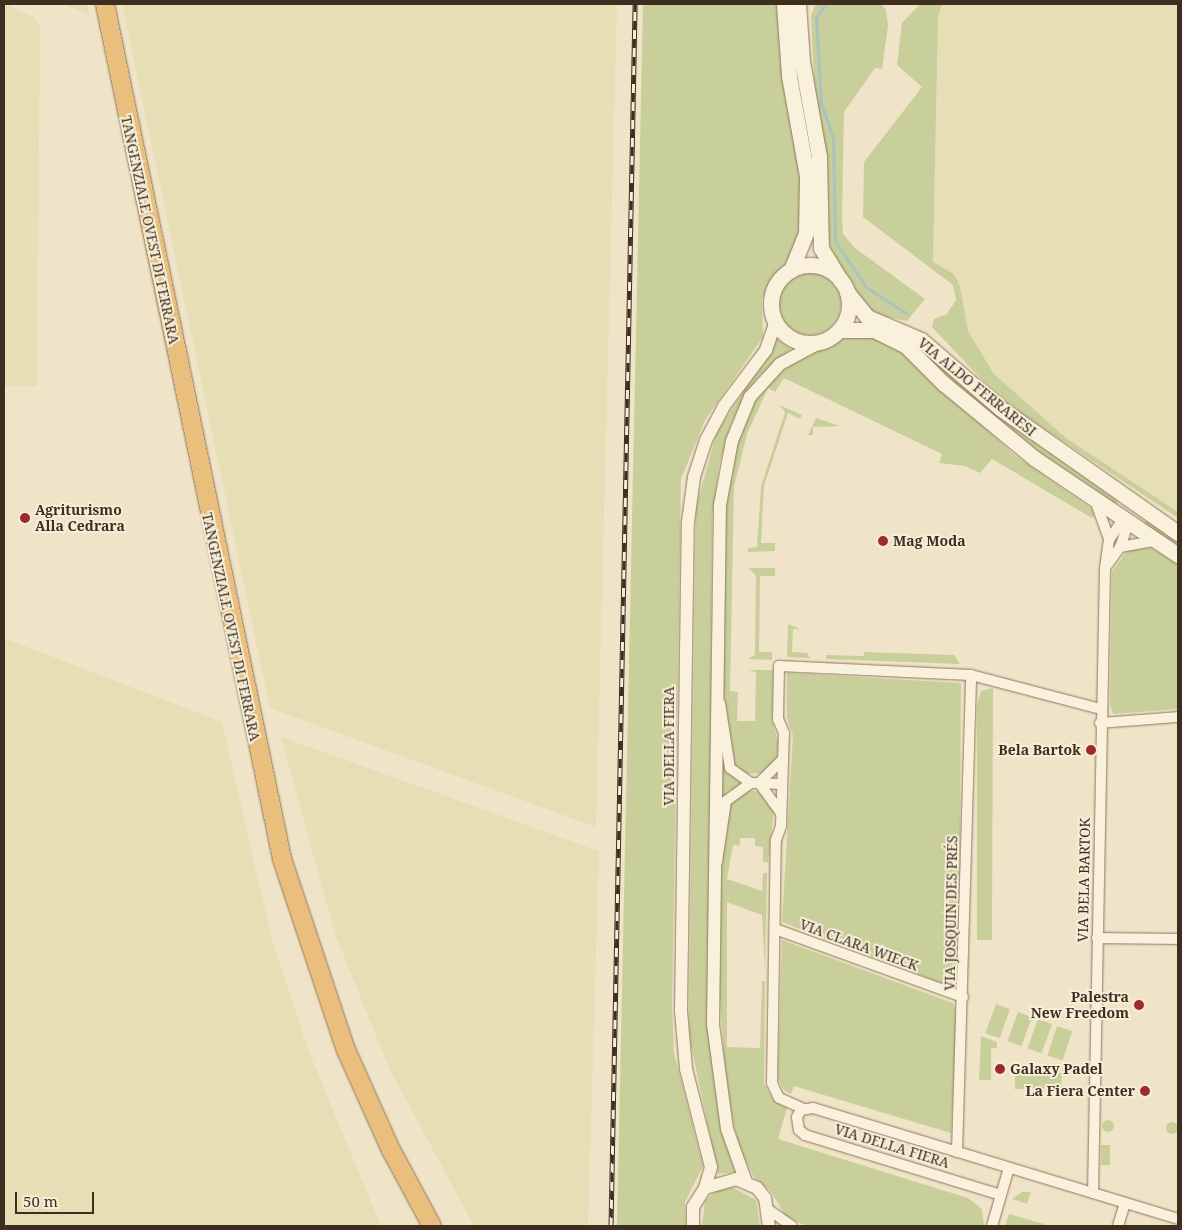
<!DOCTYPE html>
<html>
<head>
<meta charset="utf-8">
<style>
  body { margin:0 }
  #map { position:relative; width:1182px; height:1230px; overflow:hidden; background:#f0e4c8; font-family:"Noto Serif",serif }
  div>[style] { position:absolute }
  [style*='--x'] { left:calc(var(--x)*1px); top:calc(var(--y)*1px); width:calc(var(--w)*1px); rotate:calc(var(--a)*1deg) }
  .farmland>* { inset:0; background:#e6deb5 }
  .green>* { inset:0; background:#c9cf9b; transform-origin:0 0 }
  .round { border-radius:50% }
  .stream>* { height:3px; margin:-1.5px; padding:0 1.5px; transform-origin:1.5px; border-radius:1.5px; background:#a9c4bc }
  .roads { filter:drop-shadow(0 0 1px #8d765c) drop-shadow(0 0 1px #8d765c) }
  .minor>* { height:10px; margin:-5px; padding:0 5px; transform-origin:5px; border-radius:5px; background:#faf1dc }
  .tertiary>* { height:12px; margin:-6px; padding:0 6px; transform-origin:6px; border-radius:6px; background:#faf1dc }
  .secondary>* { height:15px; margin:-7.5px; padding:0 7.5px; transform-origin:7.5px; border-radius:7.5px; background:#faf1dc }
  .secondary>.ring { margin:-7.5px; padding:0; box-sizing:content-box; background:none; border:15px solid #faf1dc; border-radius:50% }
  .trunk>* { height:18px; margin:-9px; padding:0 9px; transform-origin:9px; border-radius:9px; background:#eabe7c }
  .rail>* { height:5px; margin-top:-2.5px; transform-origin:0; background:repeating-linear-gradient(90deg,#f7eed8 0 9px,#3d2e20 0 18px); box-sizing:border-box; border-block:1px solid #3d2e20 }
  .dots>* { width:14px; height:14px; translate:-50% -50%; box-sizing:border-box; border:2px solid #f7eed8; border-radius:50% }
  span { translate:-50% -50%; white-space:nowrap; text-align:center; line-height:1.15; -webkit-text-stroke:4px #f7eed8; paint-order:stroke }
  .street-label { font-size:14px; color:#3d2e20 }
  .poi-label { font-size:14px; color:#3d2e20; font-weight:700 }
  .left { translate:0 -50%; text-align:left }
  .right { translate:-100% -50%; text-align:right }
  .frame { position:absolute; inset:0; border:5px solid #3d2e20; pointer-events:none }
  .scale { position:absolute; left:15px; top:1192px; width:79px; height:22px; box-sizing:border-box; border:2px solid #3d2e20; border-top:0; padding-left:6px; font-size:15px; line-height:18px; white-space:nowrap; color:#3d2e20; -webkit-text-stroke:4px #f7eed8; paint-order:stroke }
</style>
</head>
<body>
<div id="map">
  <div class="farmland">
    <div style="clip-path:polygon(5px 4px,35px 18px,40px 27px,37px 386px,4px 386px)"></div>
    <div style="clip-path:polygon(64px 4px,87px 4px,90px 16px)"></div>
    <div style="clip-path:polygon(122px 4px,617px 4px,596px 827px,270px 708px)"></div>
    <div style="clip-path:polygon(942px 4px,1178px 4px,1178px 512px,1066px 438px,994px 374px,968px 331px,954px 274px,933px 262px,938px 16px)"></div>
    <div style="clip-path:polygon(4px 638px,222px 722px,271px 936px,307px 1047px,381px 1226px,4px 1226px)"></div>
    <div style="clip-path:polygon(281px 737px,599px 851px,588px 1226px,474px 1226px,389px 1068px,335px 934px)"></div>
  </div>
  <div class="green">
    <div style="clip-path:polygon(643px 4px,778px 4px,787px 107px,801px 174px,801px 229px,795px 249px,762px 299px,763px 337px,705px 420px,681px 479px,672px 1003px,674px 1053px,703px 1166px,685px 1202px,686px 1226px,617px 1226px)"></div>
    <div style="clip-path:polygon(816px 4px,880px 4px,886px 9px,888px 26px,882px 69px,875px 68px,844px 112px,842px 219px,843px 234px,855px 248px,925px 299px,907px 321px,872px 314px,831px 258px,815px 99px,811px 15px)"></div>
    <div style="clip-path:polygon(920px 4px,942px 4px,938px 16px,933px 262px,954px 274px,960px 287px,968px 331px,994px 374px,1066px 438px,1178px 512px,1178px 518px,1000px 399px,932px 327px,934px 319px,947px 314px,956px 300px,953px 285px,863px 217px,864px 162px,922px 87px,897px 65px,902px 23px)"></div>
    <div class="round" style="left:779px;top:273px;width:62px;height:62px"></div>
    <div style="clip-path:polygon(862px 332px,900px 348px,1013px 454px,1096px 512px,1092px 518px,992px 459px,980px 473px,965px 466px,939px 463px,942px 454px,784px 378px,775px 392px,768px 388px,747px 434px,734px 487px,730px 691px,738px 692px,737px 721px,755px 721px,756px 672px,747px 670px,773px 670px,772px 720px,778px 742px,777px 759px,762px 773px,745px 774px,734px 767px,723px 693px,725px 515px,737px 445px,758px 395px,772px 379px,810px 350px)"></div>
    <div style="clip-path:polygon(777px 339px,791px 349px,757px 378px,732px 421px,719px 465px,712px 518px,709px 1033px,721px 1126px,735px 1172px,718px 1174px,689px 1035px,696px 507px,717px 432px)"></div>
    <div style="clip-path:polygon(920px 345px,1003px 417px,1119px 499px,1113px 509px,980px 409px,918px 349px)"></div>
    <div style="clip-path:polygon(779px 405px,802px 415px,800px 419px,788px 413px,764px 486px,761px 543px,775px 543px,775px 551px,748px 552px,748px 548px,757px 547px,761px 486px,785px 412px)"></div>
    <div style="clip-path:polygon(816px 418px,840px 426px,813px 427px,813px 435px,808px 435px)"></div>
    <div style="clip-path:polygon(1150px 518px,1178px 537px,1178px 551px,1140px 527px)"></div>
    <div style="clip-path:polygon(1138px 547px,1151px 548px,1178px 564px,1178px 709px,1113px 714px,1110px 705px,1112px 572px,1126px 552px)"></div>
    <div style="clip-path:polygon(749px 568px,775px 568px,775px 576px,760px 576px,759px 652px,772px 652px,772px 660px,748px 659px,755px 655px,756px 576px)"></div>
    <div style="clip-path:polygon(788px 624px,800px 629px,793px 629px,792px 652px,807px 653px,810px 658px,787px 657px)"></div>
    <div style="clip-path:polygon(864px 652px,954px 655px,960px 664px,826px 659px,826px 655px,864px 656px)"></div>
    <div style="clip-path:polygon(787px 673px,961px 683px,959px 969px,951px 987px,782px 922px,793px 736px,787px 718px)"></div>
    <div style="clip-path:polygon(993px 688px,992px 940px,977px 940px,977px 706px,981px 691px)"></div>
    <div style="clip-path:polygon(722px 764px,746px 782px,728px 792px,722px 801px)"></div>
    <div style="clip-path:polygon(747px 790px,760px 792px,774px 810px,768px 862px,763px 862px,763px 847px,755px 846px,755px 838px,740px 838px,740px 846px,733px 845px,727px 879px,762px 891px,763px 873px,767px 873px,765px 971px,762px 915px,727px 902px,727px 1047px,760px 1048px,762px 981px,765px 981px,764px 1084px,774px 1101px,787px 1108px,778px 1139px,968px 1198px,982px 1209px,984px 1226px,805px 1226px,785px 1215px,770px 1190px,754px 1177px,739px 1148px,726px 1088px,720px 998px,721px 871px,728px 812px,729px 804px)"></div>
    <div style="clip-path:polygon(782px 940px,953px 1003px,957px 1015px,951px 1133px,794px 1086px,791px 1094px,784px 1090px,778px 1079px)"></div>
    <div style="left:996px;top:1004px;width:15px;height:31px;rotate:20deg"></div>
    <div style="left:1018px;top:1012px;width:15px;height:31px;rotate:20deg"></div>
    <div style="left:1038px;top:1019px;width:15px;height:31px;rotate:20deg"></div>
    <div style="left:1057px;top:1026px;width:16px;height:31px;rotate:18deg"></div>
    <div style="clip-path:polygon(981px 1036px,997px 1042px,997px 1048px,991px 1048px,991px 1080px,979px 1080px)"></div>
    <div style="clip-path:polygon(1015px 1067px,1031px 1067px,1031px 1073px,1062px 1073px,1061px 1088px,1015px 1089px)"></div>
    <div class="round" style="left:1102px;top:1120px;width:12px;height:12px"></div>
    <div class="round" style="left:1166px;top:1122px;width:12px;height:12px"></div>
    <div style="left:1101px;top:1145px;width:9px;height:20px"></div>
    <div style="clip-path:polygon(732px 1187px,756px 1200px,760px 1226px,702px 1226px,705px 1201px,716px 1191px)"></div>
    <div style="clip-path:polygon(1022px 1192px,1031px 1192px,1027px 1204px,1012px 1199px)"></div>
    <div style="clip-path:polygon(1009px 1214px,1051px 1226px,1005px 1226px)"></div>
  </div>
  <div class="stream">
    <div style="--x:826;--y:4;--w:16;--a:128"></div>
    <div style="--x:816;--y:17;--w:86;--a:86.7"></div>
    <div style="--x:821;--y:103;--w:37;--a:71"></div>
    <div style="--x:833;--y:138;--w:103;--a:88.9"></div>
    <div style="--x:835;--y:241;--w:55;--a:56"></div>
    <div style="--x:866;--y:287;--w:48;--a:33"></div>
  </div>
  <div class="roads">
    <div class="minor">
      <div style="--x:1096;--y:503;--w:37;--a:70"></div>
      <div style="--x:1107;--y:565;--w:22;--a:-54"></div>
      <div style="--x:1120;--y:547;--w:35;--a:-10"></div>
      <div style="--x:720;--y:703;--w:66;--a:81.3"></div>
      <div style="--x:730;--y:768;--w:26;--a:36"></div>
      <div style="--x:751;--y:783;--w:31;--a:2"></div>
      <div style="--x:1100;--y:723;--w:78;--a:-4.4"></div>
      <div style="--x:781;--y:813;--w:37;--a:-126"></div>
      <div style="--x:759;--y:783;--w:34;--a:-45"></div>
      <div style="--x:717;--y:862;--w:62;--a:-81.6"></div>
      <div style="--x:726;--y:801;--w:31;--a:-36"></div>
      <div style="--x:775;--y:929;--w:200;--a:19.9"></div>
      <div style="--x:1097;--y:938;--w:81;--a:0.7"></div>
      <div style="--x:804;--y:1109;--w:27;--a:-156"></div>
      <div style="--x:779;--y:1098;--w:17;--a:-115"></div>
      <div style="--x:772;--y:1083;--w:243;--a:-89.1"></div>
      <div style="--x:776;--y:840;--w:15;--a:-70"></div>
      <div style="--x:781;--y:826;--w:93;--a:-88.2"></div>
      <div style="--x:784;--y:733;--w:15;--a:-113"></div>
      <div style="--x:778;--y:719;--w:53;--a:-88.9"></div>
      <div style="--x:779;--y:666;--w:192;--a:2.7"></div>
      <div style="--x:971;--y:675;--w:134;--a:14.7"></div>
      <div style="--x:957;--y:1152;--w:477;--a:-88.3"></div>
      <div style="--x:1093;--y:1193;--w:625;--a:-88.9"></div>
      <div style="--x:1105;--y:568;--w:28;--a:-82"></div>
      <div style="--x:1109;--y:540;--w:25;--a:-56"></div>
      <div style="--x:1123;--y:519;--w:11;--a:75"></div>
      <div style="--x:1126;--y:530;--w:18;--a:109"></div>
      <div style="--x:1001;--y:1195;--w:205;--a:-163"></div>
      <div style="--x:805;--y:1135;--w:8;--a:-140"></div>
      <div style="--x:799;--y:1130;--w:13;--a:-99"></div>
      <div style="--x:797;--y:1117;--w:8;--a:-60"></div>
      <div style="--x:801;--y:1110;--w:12;--a:-9"></div>
      <div style="--x:813;--y:1108;--w:382;--a:16.9"></div>
      <div style="--x:769;--y:1210;--w:28;--a:35"></div>
      <div style="--x:992;--y:1226;--w:60;--a:-73.7"></div>
      <div style="--x:1118;--y:1226;--w:24;--a:-73"></div>
    </div>
    <div class="tertiary">
      <div style="--x:746;--y:1182;--w:56;--a:-109.7"></div>
      <div style="--x:727;--y:1129;--w:106;--a:-97.6"></div>
      <div style="--x:713;--y:1024;--w:519;--a:-89.23"></div>
      <div style="--x:720;--y:505;--w:65;--a:-79.4"></div>
      <div style="--x:732;--y:441;--w:48;--a:-67.8"></div>
      <div style="--x:750;--y:397;--w:45;--a:-47.7"></div>
      <div style="--x:780;--y:364;--w:44;--a:-28.3"></div>
      <div style="--x:705;--y:1188;--w:22;--a:-74"></div>
      <div style="--x:711;--y:1167;--w:101;--a:-104.3"></div>
      <div style="--x:686;--y:1069;--w:58;--a:-94.9"></div>
      <div style="--x:681;--y:1011;--w:489;--a:-89.2"></div>
      <div style="--x:688;--y:522;--w:45;--a:-82.4"></div>
      <div style="--x:694;--y:477;--w:39;--a:-72"></div>
      <div style="--x:706;--y:440;--w:38;--a:-62"></div>
      <div style="--x:724;--y:406;--w:70;--a:-53.1"></div>
      <div style="--x:766;--y:350;--w:28;--a:-71"></div>
      <div style="--x:693;--y:1226;--w:19;--a:-90"></div>
      <div style="--x:693;--y:1207;--w:22;--a:-58"></div>
      <div style="--x:705;--y:1188;--w:32;--a:-16"></div>
      <div style="--x:736;--y:1179;--w:23;--a:23"></div>
      <div style="--x:757;--y:1188;--w:13;--a:51"></div>
      <div style="--x:765;--y:1198;--w:28;--a:82"></div>
    </div>
    <div class="secondary">
      <div style="--x:784;--y:4;--w:72;--a:86"></div>
      <div style="--x:789;--y:76;--w:102;--a:79.8"></div>
      <div style="--x:807;--y:176;--w:57;--a:91"></div>
      <div style="--x:806;--y:233;--w:40;--a:112"></div>
      <div style="--x:798;--y:4;--w:57;--a:86"></div>
      <div style="--x:802;--y:61;--w:97;--a:79.9"></div>
      <div style="--x:819;--y:156;--w:92;--a:88.8"></div>
      <div style="--x:821;--y:248;--w:39;--a:59"></div>
      <div class="ring" style="left:771px;top:265px;width:63px;height:63px"></div>
      <div style="--x:847;--y:292;--w:32;--a:51"></div>
      <div style="--x:867;--y:317;--w:59;--a:23.1"></div>
      <div style="--x:921;--y:340;--w:104;--a:40.7"></div>
      <div style="--x:1000;--y:408;--w:218;--a:35.1"></div>
      <div style="--x:839;--y:330;--w:35;--a:0"></div>
      <div style="--x:874;--y:330;--w:34;--a:26"></div>
      <div style="--x:905;--y:345;--w:54;--a:45"></div>
      <div style="--x:943;--y:383;--w:118;--a:39.5"></div>
      <div style="--x:1034;--y:458;--w:174;--a:34"></div>
    </div>
    <div class="trunk">
      <div style="--x:105;--y:4;--w:873;--a:78.3"></div>
      <div style="--x:282;--y:859;--w:201;--a:71.5"></div>
      <div style="--x:346;--y:1050;--w:110;--a:65.8"></div>
      <div style="--x:391;--y:1150;--w:86;--a:61.7"></div>
    </div>
  </div>
  <div class="rail">
    <div style="--x:611;--y:1226;--w:1222;--a:-88.87"></div>
  </div>
  <div class="dots">
    <div style="left:25px;top:518px;background:#9e2a2b"></div>
    <div style="left:883px;top:541px;background:#9e2a2b"></div>
    <div style="left:1091px;top:750px;background:#9e2a2b"></div>
    <div style="left:1139px;top:1005px;background:#9e2a2b"></div>
    <div style="left:1000px;top:1069px;background:#9e2a2b"></div>
    <div style="left:1145px;top:1091px;background:#9e2a2b"></div>
  </div>
  <div class="street-label">
    <span style="left:150px;top:230px;rotate:78deg">TANGENZIALE OVEST DI FERRARA</span>
    <span style="left:977px;top:387px;rotate:39deg">VIA ALDO FERRARESI</span>
    <span style="left:231px;top:627px;rotate:78deg">TANGENZIALE OVEST DI FERRARA</span>
    <span style="left:669px;top:746px;rotate:-90deg">VIA DELLA FIERA</span>
    <span style="left:1084px;top:880px;rotate:-89deg">VIA BELA BARTOK</span>
    <span style="left:951px;top:913px;rotate:-89deg">VIA JOSQUIN DES PRÉS</span>
    <span style="left:859px;top:945px;rotate:20deg">VIA CLARA WIECK</span>
    <span style="left:892px;top:1146px;rotate:17deg">VIA DELLA FIERA</span>
  </div>
  <div class="poi-label">
    <span class="left" style="left:35px;top:518px">Agriturismo<br>Alla Cedrara</span>
    <span class="left" style="left:893px;top:541px">Mag Moda</span>
    <span class="right" style="left:1081px;top:750px">Bela Bartok</span>
    <span class="right" style="left:1129px;top:1005px">Palestra<br>New Freedom</span>
    <span class="left" style="left:1010px;top:1069px">Galaxy Padel</span>
    <span class="right" style="left:1135px;top:1091px">La Fiera Center</span>
  </div>
  <div class="frame"></div>
  <div class="scale">50 m</div>
</div>
</body>
</html>
